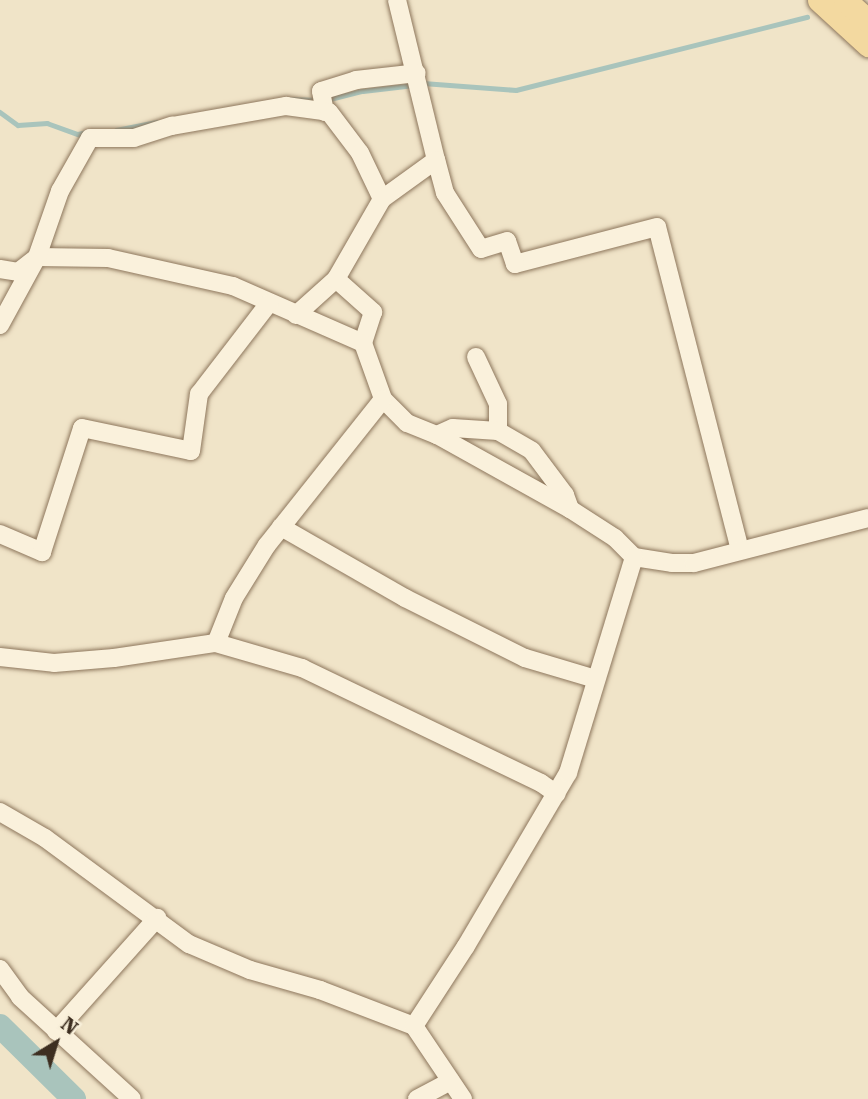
<!DOCTYPE html>
<html>
<head>
<meta charset="utf-8">
<style>
  body { margin:0 }
  #map { position:relative; width:868px; height:1099px; overflow:hidden; background:#f0e4c8; font-family:"Roboto Serif",serif }
  div>[style] { position:absolute }
  [style*='--x'] { left:calc(var(--x)*1px); top:calc(var(--y)*1px); width:calc(var(--w)*1px); rotate:calc(var(--a)*1deg) }
  .stream>* { height:4.5px; margin:-2.25px; padding:0 2.25px; transform-origin:2.25px; border-radius:2.25px; background:#a9c4bc }
  .river>* { height:24px; margin:-12px; padding:0 12px; transform-origin:12px; border-radius:12px; background:#a9c4bc }
  .roads { filter:drop-shadow(0 0 2px #8d765c) drop-shadow(0 0 2px #8d765c) }
  .minor>* { height:18px; margin:-9px; padding:0 9px; transform-origin:9px; border-radius:9px; background:#faf1dc }
  .major>* { height:23px; margin:-11.5px; padding:0 11.5px; transform-origin:11.5px; border-radius:11.5px; background:#f3d9a0 }
  span { translate:-50% -50%; white-space:nowrap; text-align:center; line-height:1.15; -webkit-text-stroke:6px #f7eed8; paint-order:stroke }
  .north { position:absolute; left:21px; top:1008px; width:70px; height:70px; -webkit-text-stroke:5px #f7eed8; paint-order:stroke; rotate:38deg; font-size:19px; font-weight:700; line-height:28px; text-align:center; color:#3d2e20 }
  .north::after { content:''; display:block; margin:auto; width:24px; height:32px; background:#3d2e20; clip-path:polygon(50% 0,100% 100%,50% 72%,0 100%) }
</style>
</head>
<body>
<div id="map">
  <div class="stream">
    <div style="--x:423;--y:83;--w:93;--a:4.3"></div>
    <div style="--x:516;--y:90;--w:300;--a:-14.1"></div>
    <div style="--x:288;--y:99;--w:30;--a:2"></div>
    <div style="--x:326;--y:100;--w:38;--a:-14"></div>
    <div style="--x:363;--y:91;--w:51;--a:-6.7"></div>
    <div style="--x:0;--y:112;--w:22;--a:36"></div>
    <div style="--x:18;--y:125;--w:29;--a:-4"></div>
    <div style="--x:47;--y:123;--w:33;--a:20"></div>
    <div style="--x:78;--y:134;--w:9;--a:-13"></div>
    <div style="--x:116;--y:130;--w:41;--a:-11.3"></div>
  </div>
  <div class="river">
    <div style="--x:0;--y:1026;--w:104;--a:44.6"></div>
  </div>
  <div class="roads">
    <div class="minor">
      <div style="--x:397;--y:0;--w:165;--a:76.3"></div>
      <div style="--x:325;--y:112;--w:21;--a:-101"></div>
      <div style="--x:321;--y:91;--w:37;--a:-17"></div>
      <div style="--x:356;--y:80;--w:61;--a:-6.5"></div>
      <div style="--x:0;--y:269;--w:18;--a:9"></div>
      <div style="--x:18;--y:272;--w:24;--a:-38"></div>
      <div style="--x:37;--y:257;--w:71;--a:0.8"></div>
      <div style="--x:108;--y:258;--w:128;--a:12.6"></div>
      <div style="--x:233;--y:286;--w:142;--a:23.7"></div>
      <div style="--x:296;--y:315;--w:54;--a:-42"></div>
      <div style="--x:0;--y:325;--w:77;--a:-61.4"></div>
      <div style="--x:37;--y:257;--w:70;--a:-70.8"></div>
      <div style="--x:60;--y:191;--w:61;--a:-60.5"></div>
      <div style="--x:90;--y:138;--w:44;--a:0"></div>
      <div style="--x:134;--y:138;--w:40;--a:-18"></div>
      <div style="--x:172;--y:126;--w:116;--a:-10"></div>
      <div style="--x:286;--y:106;--w:43;--a:7.9"></div>
      <div style="--x:329;--y:112;--w:51;--a:52.9"></div>
      <div style="--x:360;--y:153;--w:51;--a:64.4"></div>
      <div style="--x:476;--y:357;--w:52;--a:64.9"></div>
      <div style="--x:498;--y:404;--w:27;--a:90"></div>
      <div style="--x:437;--y:435;--w:17;--a:-24"></div>
      <div style="--x:453;--y:428;--w:45;--a:3.8"></div>
      <div style="--x:498;--y:431;--w:39;--a:30"></div>
      <div style="--x:532;--y:451;--w:55;--a:53.1"></div>
      <div style="--x:565;--y:495;--w:15;--a:70"></div>
      <div style="--x:281;--y:527;--w:143;--a:29.8"></div>
      <div style="--x:405;--y:598;--w:134;--a:26.6"></div>
      <div style="--x:525;--y:658;--w:74;--a:16.5"></div>
      <div style="--x:0;--y:534;--w:46;--a:23.2"></div>
      <div style="--x:42;--y:552;--w:130;--a:-72.1"></div>
      <div style="--x:82;--y:428;--w:111;--a:11.9"></div>
      <div style="--x:191;--y:451;--w:58;--a:-82"></div>
      <div style="--x:199;--y:394;--w:115;--a:-52.4"></div>
      <div style="--x:740;--y:550;--w:333;--a:-104.4"></div>
      <div style="--x:657;--y:227;--w:147;--a:165.4"></div>
      <div style="--x:515;--y:264;--w:24;--a:-109"></div>
      <div style="--x:507;--y:241;--w:27;--a:163"></div>
      <div style="--x:481;--y:249;--w:67;--a:-122.7"></div>
      <div style="--x:445;--y:193;--w:34;--a:-105"></div>
      <div style="--x:436;--y:160;--w:67;--a:144.2"></div>
      <div style="--x:382;--y:199;--w:92;--a:119.9"></div>
      <div style="--x:336;--y:279;--w:50;--a:41.7"></div>
      <div style="--x:373;--y:312;--w:33;--a:108"></div>
      <div style="--x:363;--y:343;--w:59;--a:70.3"></div>
      <div style="--x:383;--y:399;--w:34;--a:45"></div>
      <div style="--x:407;--y:423;--w:32;--a:22"></div>
      <div style="--x:437;--y:435;--w:152;--a:29.1"></div>
      <div style="--x:570;--y:509;--w:54;--a:32.8"></div>
      <div style="--x:615;--y:538;--w:27;--a:45"></div>
      <div style="--x:634;--y:557;--w:38;--a:9"></div>
      <div style="--x:672;--y:563;--w:22;--a:0"></div>
      <div style="--x:694;--y:563;--w:180;--a:-14.5"></div>
      <div style="--x:216;--y:643;--w:48;--a:-68.2"></div>
      <div style="--x:234;--y:598;--w:62;--a:-58.1"></div>
      <div style="--x:267;--y:545;--w:186;--a:-51.5"></div>
      <div style="--x:0;--y:657;--w:54;--a:6.3"></div>
      <div style="--x:54;--y:663;--w:60;--a:-4.8"></div>
      <div style="--x:114;--y:658;--w:103;--a:-8.4"></div>
      <div style="--x:216;--y:643;--w:90;--a:16.2"></div>
      <div style="--x:302;--y:668;--w:265;--a:25.7"></div>
      <div style="--x:541;--y:783;--w:19;--a:35"></div>
      <div style="--x:0;--y:812;--w:52;--a:30"></div>
      <div style="--x:45;--y:838;--w:179;--a:36.4"></div>
      <div style="--x:189;--y:944;--w:66;--a:23.1"></div>
      <div style="--x:250;--y:970;--w:73;--a:15.9"></div>
      <div style="--x:320;--y:990;--w:101;--a:21"></div>
      <div style="--x:414;--y:1026;--w:88;--a:56.1"></div>
      <div style="--x:0;--y:969;--w:34;--a:54"></div>
      <div style="--x:20;--y:997;--w:151;--a:42.3"></div>
      <div style="--x:414;--y:1026;--w:95;--a:-57"></div>
      <div style="--x:466;--y:946;--w:201;--a:-59.5"></div>
      <div style="--x:568;--y:773;--w:226;--a:-73"></div>
      <div style="--x:56;--y:1031;--w:152;--a:-48.2"></div>
      <div style="--x:417;--y:1099;--w:38;--a:-28"></div>
    </div>
    <div class="major">
      <div style="--x:819;--y:0;--w:67;--a:42.6"></div>
      <div style="--x:845;--y:0;--w:31;--a:42"></div>
    </div>
  </div>
  <div class="north">N</div>
</div>
</body>
</html>
